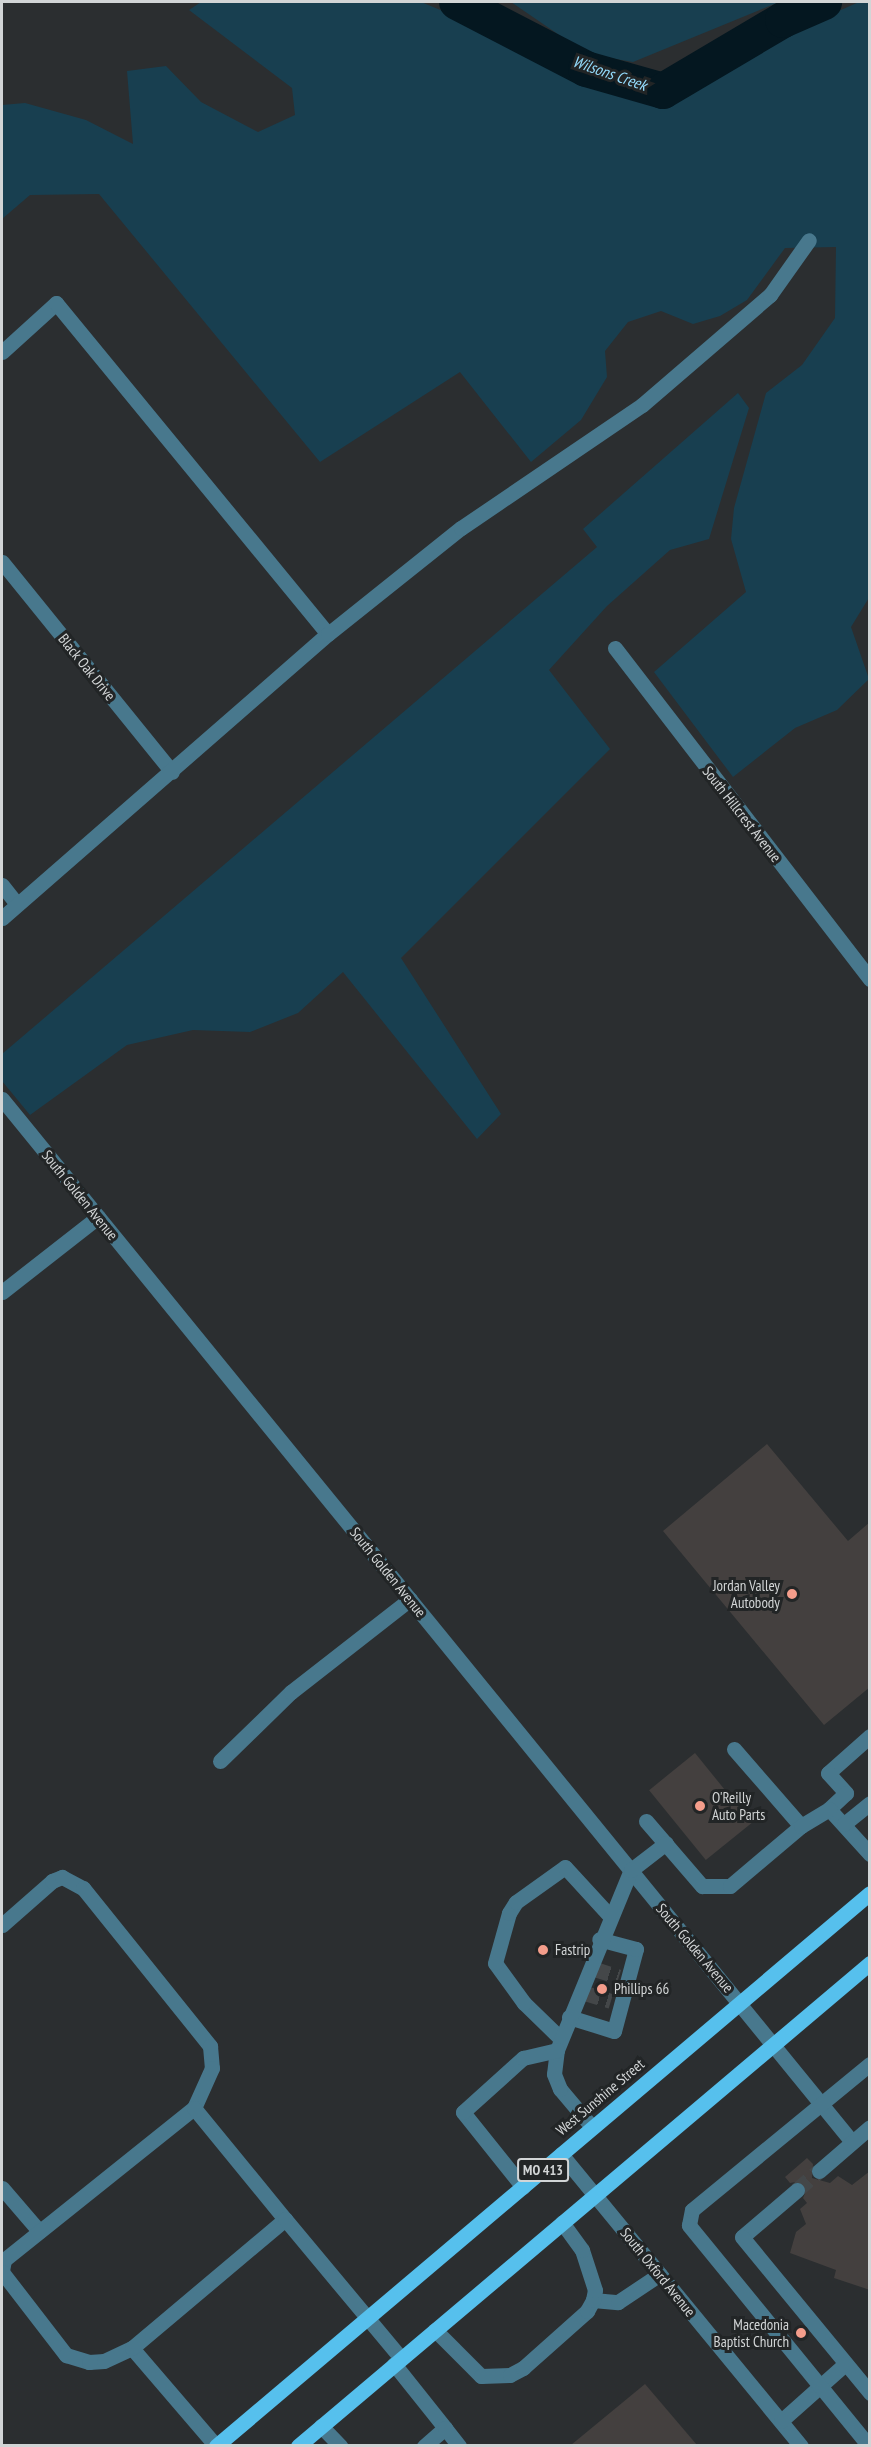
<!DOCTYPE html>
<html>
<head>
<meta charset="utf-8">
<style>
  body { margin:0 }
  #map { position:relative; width:871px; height:2447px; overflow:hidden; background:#2b2e30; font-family:"PT Sans Narrow",sans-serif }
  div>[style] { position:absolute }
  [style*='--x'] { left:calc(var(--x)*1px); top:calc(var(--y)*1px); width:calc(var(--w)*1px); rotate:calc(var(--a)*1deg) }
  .green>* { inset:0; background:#183f50 }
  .river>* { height:36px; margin:-18px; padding:0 18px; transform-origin:18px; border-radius:18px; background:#041720 }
  .building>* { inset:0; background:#44403f; transform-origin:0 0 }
  .minor-tunnel>* { height:15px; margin-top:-7.5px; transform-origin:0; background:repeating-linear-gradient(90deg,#444749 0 15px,transparent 0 23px) }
  .minor>* { height:15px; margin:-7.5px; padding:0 7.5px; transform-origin:7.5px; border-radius:7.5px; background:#48788d }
  .major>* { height:15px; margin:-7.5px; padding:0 7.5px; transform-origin:7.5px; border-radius:7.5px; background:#56c0ed }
  .dots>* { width:16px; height:16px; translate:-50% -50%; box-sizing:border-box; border:3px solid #222526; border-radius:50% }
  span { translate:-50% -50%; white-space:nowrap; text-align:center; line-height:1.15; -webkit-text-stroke:6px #222526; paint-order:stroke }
  .shield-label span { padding:2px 4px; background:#222526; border:2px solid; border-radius:4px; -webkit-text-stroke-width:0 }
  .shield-label { font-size:14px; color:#d2d5d6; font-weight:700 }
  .street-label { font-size:15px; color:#d2d5d6 }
  .poi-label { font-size:15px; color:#d2d5d6 }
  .right { translate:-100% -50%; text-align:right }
  .left { translate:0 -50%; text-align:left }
  .water-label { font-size:16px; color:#94dcfd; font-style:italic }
  .frame { position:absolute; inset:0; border:3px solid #d2d5d6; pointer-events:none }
</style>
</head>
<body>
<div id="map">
  <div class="green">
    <div style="clip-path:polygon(201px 2px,421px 2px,484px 28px,589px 87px,646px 103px,688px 97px,782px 36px,859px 2px,869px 2px,870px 596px,851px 627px,869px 679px,837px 710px,795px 728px,733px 777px,654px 672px,746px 592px,731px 539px,734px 508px,766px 393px,802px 365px,835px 318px,836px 247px,785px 248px,747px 300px,720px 316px,693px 324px,661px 311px,628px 322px,605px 351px,607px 377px,581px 420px,531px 462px,460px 372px,320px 462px,99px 194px,30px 195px,2px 219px,2px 105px,25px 103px,86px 120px,133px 144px,127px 71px,166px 66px,201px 102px,258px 132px,295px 115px,292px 88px,189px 10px)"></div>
    <div style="clip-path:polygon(511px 2px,779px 2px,633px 62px,587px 54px)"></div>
    <div style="clip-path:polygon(738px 393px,749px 408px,709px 539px,670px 550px,607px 606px,549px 670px,610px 749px,401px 958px,501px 1114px,477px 1139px,343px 972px,298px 1013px,250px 1032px,193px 1030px,127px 1045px,30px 1115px,2px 1081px,2px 1054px,597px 547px,583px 529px)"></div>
  </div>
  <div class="river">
    <div style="--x:457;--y:2;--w:145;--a:27.4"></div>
    <div style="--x:586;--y:69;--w:80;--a:15.9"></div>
    <div style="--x:663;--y:91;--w:139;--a:-30.6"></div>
    <div style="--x:783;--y:20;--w:45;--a:-23.7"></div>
  </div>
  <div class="building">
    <div style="clip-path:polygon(767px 1444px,848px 1541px,870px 1522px,870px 1687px,824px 1725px,663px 1531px)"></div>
    <div style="left:695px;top:1753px;width:90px;height:59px;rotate:51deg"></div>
    <div style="clip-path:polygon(807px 2158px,813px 2164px,812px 2178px,830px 2183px,838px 2176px,852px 2185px,870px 2171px,870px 2290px,834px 2278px,836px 2270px,790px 2253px,796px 2232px,806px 2224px,800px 2209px,807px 2203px,803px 2198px,807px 2189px,801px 2181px,790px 2183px,785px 2177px)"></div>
    <div style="clip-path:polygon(645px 2384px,697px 2445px,571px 2445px)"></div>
  </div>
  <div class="minor-tunnel">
    <div style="--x:595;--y:1969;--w:25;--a:18"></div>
    <div style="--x:585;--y:1993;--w:27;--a:17"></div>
    <div style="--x:797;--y:2190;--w:29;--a:-41"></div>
  </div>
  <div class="minor">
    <div style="--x:2;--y:352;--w:73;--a:-42.2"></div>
    <div style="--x:56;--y:303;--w:428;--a:50.6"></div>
    <div style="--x:2;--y:562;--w:270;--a:51"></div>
    <div style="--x:615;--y:648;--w:418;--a:52.4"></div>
    <div style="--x:2;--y:885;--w:24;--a:52"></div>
    <div style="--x:2;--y:918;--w:432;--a:-41.1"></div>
    <div style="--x:328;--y:634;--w:170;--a:-38.6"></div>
    <div style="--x:461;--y:528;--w:219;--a:-34.2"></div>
    <div style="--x:642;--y:405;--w:169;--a:-40.7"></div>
    <div style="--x:770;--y:295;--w:67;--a:-54.7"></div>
    <div style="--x:2;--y:1099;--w:1345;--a:50.82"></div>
    <div style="--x:2;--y:1292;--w:122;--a:-38"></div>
    <div style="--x:870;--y:1736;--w:56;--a:138.6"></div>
    <div style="--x:828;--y:1773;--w:27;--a:48"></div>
    <div style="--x:846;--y:1793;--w:23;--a:137"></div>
    <div style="--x:829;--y:1809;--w:61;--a:47.7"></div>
    <div style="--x:734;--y:1749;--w:102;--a:49"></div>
    <div style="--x:220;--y:1761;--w:99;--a:-44.2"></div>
    <div style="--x:291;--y:1692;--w:151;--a:-38"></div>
    <div style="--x:646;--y:1821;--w:86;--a:49.3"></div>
    <div style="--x:702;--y:1886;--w:28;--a:0"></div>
    <div style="--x:730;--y:1886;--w:93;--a:-40.2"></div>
    <div style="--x:801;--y:1826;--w:33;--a:-31"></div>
    <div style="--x:844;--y:1824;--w:33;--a:-39"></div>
    <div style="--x:2;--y:1925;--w:67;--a:-41.3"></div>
    <div style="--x:52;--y:1881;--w:11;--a:-22"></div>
    <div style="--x:62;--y:1877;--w:24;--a:28"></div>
    <div style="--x:83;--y:1888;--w:203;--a:51.2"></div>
    <div style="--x:210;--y:2046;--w:22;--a:85"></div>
    <div style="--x:212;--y:2068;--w:44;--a:114.2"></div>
    <div style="--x:569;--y:2017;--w:47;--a:17.3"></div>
    <div style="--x:614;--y:2031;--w:85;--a:-75"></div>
    <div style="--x:636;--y:1949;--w:38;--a:-165"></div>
    <div style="--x:560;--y:2038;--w:50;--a:-135.8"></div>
    <div style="--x:524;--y:2003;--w:49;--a:-125.9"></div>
    <div style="--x:495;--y:1963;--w:52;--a:-74.4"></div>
    <div style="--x:509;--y:1913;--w:13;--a:-58"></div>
    <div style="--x:516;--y:1902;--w:60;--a:-35.5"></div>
    <div style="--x:565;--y:1867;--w:65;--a:47.5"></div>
    <div style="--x:592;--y:2127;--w:50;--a:-130.1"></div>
    <div style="--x:560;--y:2089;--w:16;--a:-112"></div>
    <div style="--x:554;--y:2074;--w:24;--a:-83"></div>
    <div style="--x:557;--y:2050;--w:195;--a:-67.7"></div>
    <div style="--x:631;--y:1870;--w:44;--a:-37.6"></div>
    <div style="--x:561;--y:2154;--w:378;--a:50.6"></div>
    <div style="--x:819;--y:2171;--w:67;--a:-40.8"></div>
    <div style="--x:523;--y:2187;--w:96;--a:-128.7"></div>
    <div style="--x:463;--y:2112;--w:81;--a:-42"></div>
    <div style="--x:523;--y:2058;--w:35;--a:-13"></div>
    <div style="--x:2;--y:2188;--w:57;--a:49.3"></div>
    <div style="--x:797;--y:2190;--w:72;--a:139.5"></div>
    <div style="--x:742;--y:2237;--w:202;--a:50.6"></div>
    <div style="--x:2;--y:2271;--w:11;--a:-80"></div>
    <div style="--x:4;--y:2260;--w:243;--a:-38.7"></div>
    <div style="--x:194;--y:2108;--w:144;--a:50.7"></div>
    <div style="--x:2;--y:2272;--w:105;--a:52.4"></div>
    <div style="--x:66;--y:2355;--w:24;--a:17"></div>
    <div style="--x:89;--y:2362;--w:15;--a:-4"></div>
    <div style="--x:104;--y:2361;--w:31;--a:-25"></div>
    <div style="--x:593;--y:2300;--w:25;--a:5"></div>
    <div style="--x:618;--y:2302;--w:50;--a:-33.7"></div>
    <div style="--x:435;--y:2330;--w:65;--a:45"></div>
    <div style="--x:481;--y:2376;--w:29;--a:-2"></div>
    <div style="--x:510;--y:2375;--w:15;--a:-28"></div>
    <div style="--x:523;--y:2368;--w:86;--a:-41.7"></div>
    <div style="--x:587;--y:2311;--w:13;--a:-61"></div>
    <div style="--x:593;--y:2300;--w:10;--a:-79"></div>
    <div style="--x:595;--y:2290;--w:42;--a:-108"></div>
    <div style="--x:582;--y:2250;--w:34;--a:-126"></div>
    <div style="--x:394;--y:2364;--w:82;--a:51.4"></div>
    <div style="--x:445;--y:2428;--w:28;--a:139"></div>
    <div style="--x:781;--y:2421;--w:86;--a:-41.7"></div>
    <div style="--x:321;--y:2426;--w:28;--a:46"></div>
    <div style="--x:445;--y:2428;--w:23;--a:52"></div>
    <div style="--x:216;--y:2446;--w:129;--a:-130.6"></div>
    <div style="--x:132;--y:2348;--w:200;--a:-40.1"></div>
    <div style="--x:285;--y:2219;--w:181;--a:50.2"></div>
    <div style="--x:869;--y:2446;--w:285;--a:-129.2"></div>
    <div style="--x:689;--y:2225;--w:15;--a:-79"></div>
    <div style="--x:692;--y:2210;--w:230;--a:-39.4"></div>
  </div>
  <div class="major">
    <div style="--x:216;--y:2446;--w:856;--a:-40.22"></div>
    <div style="--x:298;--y:2446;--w:749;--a:-40.18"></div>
  </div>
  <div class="dots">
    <div style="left:792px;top:1594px;background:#f49d8b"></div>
    <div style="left:700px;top:1806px;background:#f49d8b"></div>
    <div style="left:543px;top:1950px;background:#f49d8b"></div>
    <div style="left:602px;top:1989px;background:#f49d8b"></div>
    <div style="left:801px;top:2333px;background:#f49d8b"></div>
  </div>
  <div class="shield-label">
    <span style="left:543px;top:2170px">MO 413</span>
  </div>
  <div class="street-label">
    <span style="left:87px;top:667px;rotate:51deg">Black Oak Drive</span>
    <span style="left:742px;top:814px;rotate:52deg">South Hillcrest Avenue</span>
    <span style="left:80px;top:1195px;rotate:51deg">South Golden Avenue</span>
    <span style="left:388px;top:1572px;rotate:51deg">South Golden Avenue</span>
    <span style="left:695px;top:1948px;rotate:50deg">South Golden Avenue</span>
    <span style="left:600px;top:2097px;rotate:-40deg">West Sunshine Street</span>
    <span style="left:658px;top:2272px;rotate:51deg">South Oxford Avenue</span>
  </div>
  <div class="poi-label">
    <span class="right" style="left:780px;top:1594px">Jordan Valley<br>Autobody</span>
    <span class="left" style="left:712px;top:1806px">O'Reilly<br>Auto Parts</span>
    <span class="left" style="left:555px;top:1950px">Fastrip</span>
    <span class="left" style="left:614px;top:1989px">Phillips 66</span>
    <span class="right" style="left:789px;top:2333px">Macedonia<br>Baptist Church</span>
  </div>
  <div class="water-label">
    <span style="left:610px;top:73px;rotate:19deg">Wilsons Creek</span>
  </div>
  <div class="frame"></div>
</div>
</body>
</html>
